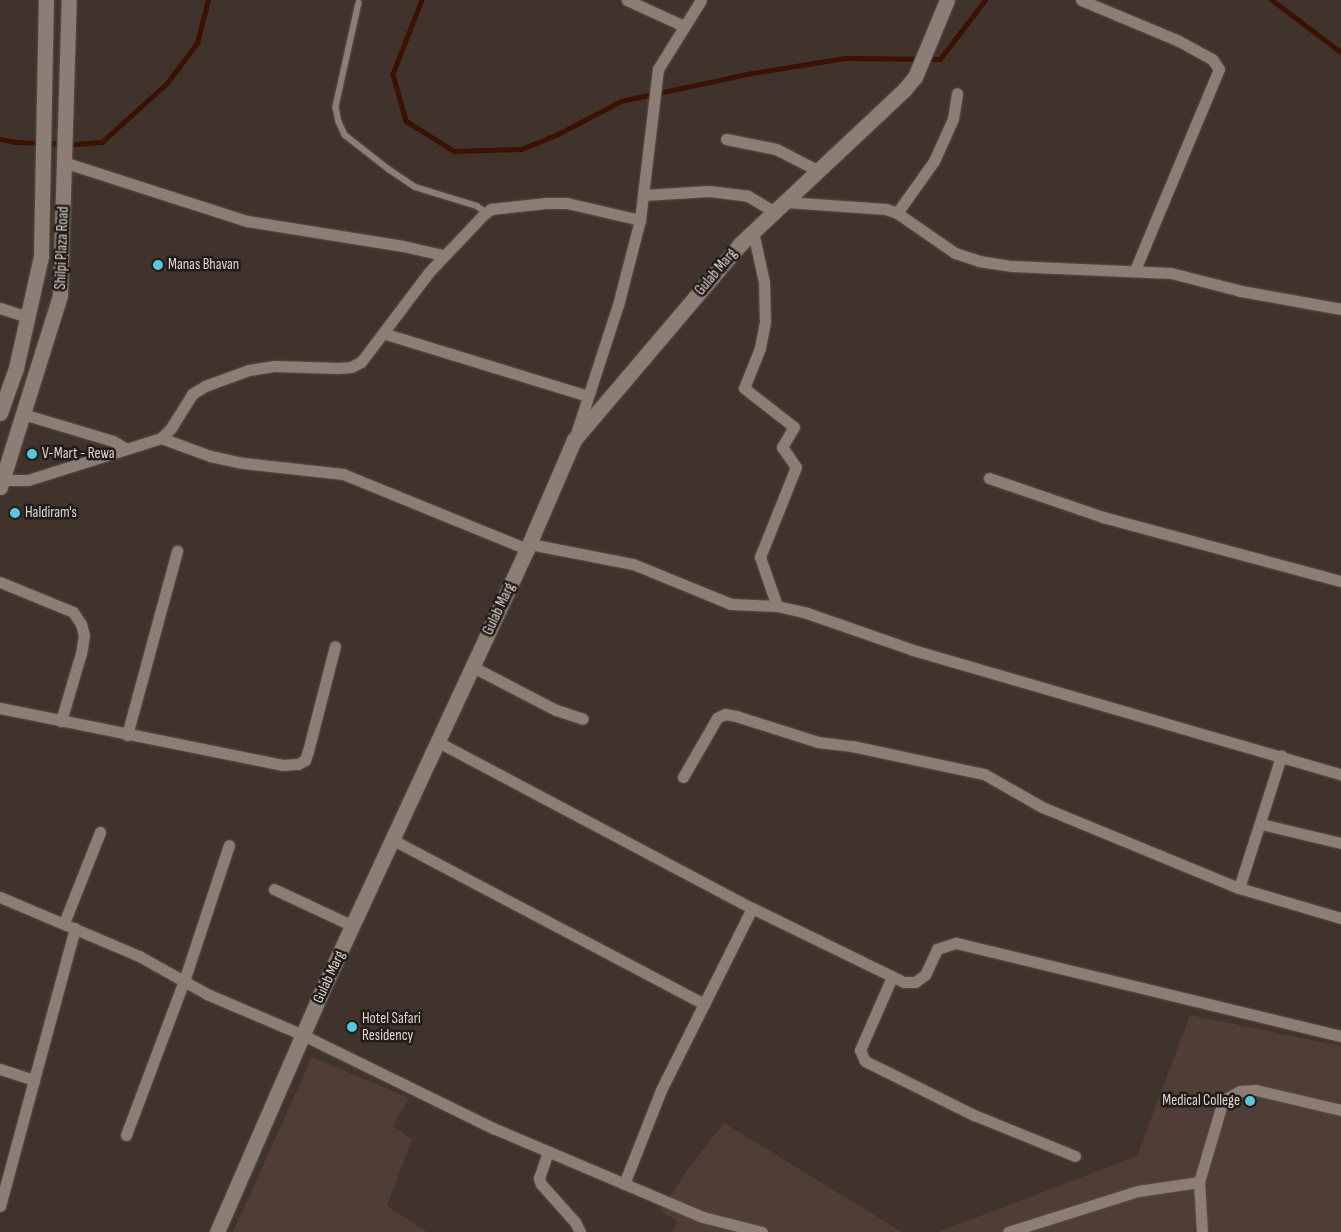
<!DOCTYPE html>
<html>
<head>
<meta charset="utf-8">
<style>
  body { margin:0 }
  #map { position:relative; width:1341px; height:1232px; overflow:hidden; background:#40332c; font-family:"Sofia Sans Condensed",sans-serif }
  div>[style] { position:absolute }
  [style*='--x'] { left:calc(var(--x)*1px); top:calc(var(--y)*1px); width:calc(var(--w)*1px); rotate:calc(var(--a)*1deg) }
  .built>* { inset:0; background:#503d35 }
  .stream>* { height:4.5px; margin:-2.25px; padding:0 2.25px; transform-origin:2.25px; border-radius:2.25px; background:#3b1200 }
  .roads { filter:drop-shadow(0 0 1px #5a4f4a) drop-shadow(0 0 1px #5a4f4a) }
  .lane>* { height:5.5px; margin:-2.75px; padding:0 2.75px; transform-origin:2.75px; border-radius:2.75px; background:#8c7d75 }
  .street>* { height:11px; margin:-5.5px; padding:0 5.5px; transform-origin:5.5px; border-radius:5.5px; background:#8c7d75 }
  .secondary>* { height:15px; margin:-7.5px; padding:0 7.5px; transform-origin:7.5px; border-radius:7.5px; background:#8c7d75 }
  .dots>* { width:14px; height:14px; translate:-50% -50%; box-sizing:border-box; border:2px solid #221c19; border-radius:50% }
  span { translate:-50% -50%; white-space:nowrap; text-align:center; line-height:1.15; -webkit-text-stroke:5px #221c19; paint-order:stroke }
  .street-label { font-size:15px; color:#dfd7d3 }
  .poi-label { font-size:15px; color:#dfd7d3 }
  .left { translate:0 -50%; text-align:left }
  .right { translate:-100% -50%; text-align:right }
</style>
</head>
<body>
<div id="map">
  <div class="built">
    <div style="clip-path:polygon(1190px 1015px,1341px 1046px,1341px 1232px,938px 1232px,1137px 1156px)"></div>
    <div style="clip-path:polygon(312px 1057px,409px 1098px,393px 1126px,412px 1139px,387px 1206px,427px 1232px,233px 1232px)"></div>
    <div style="clip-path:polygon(724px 1123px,902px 1232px,672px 1232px,678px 1221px,660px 1211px,691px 1165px)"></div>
  </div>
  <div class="stream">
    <div style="--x:422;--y:0;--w:79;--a:111.4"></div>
    <div style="--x:393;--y:74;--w:49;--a:74.5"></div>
    <div style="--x:406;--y:121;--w:57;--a:32"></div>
    <div style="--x:454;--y:151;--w:67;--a:-1.7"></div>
    <div style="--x:521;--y:149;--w:40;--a:-22"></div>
    <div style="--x:558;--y:134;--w:71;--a:-27.6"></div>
    <div style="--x:621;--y:101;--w:129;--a:-12.1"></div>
    <div style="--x:747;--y:74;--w:99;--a:-9.3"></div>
    <div style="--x:845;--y:58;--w:95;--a:0.6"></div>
    <div style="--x:940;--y:59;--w:74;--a:-52.7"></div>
    <div style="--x:1272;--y:0;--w:86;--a:37"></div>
    <div style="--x:0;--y:139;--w:15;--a:11"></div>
    <div style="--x:15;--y:142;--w:62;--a:1.8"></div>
    <div style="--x:77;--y:144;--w:25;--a:-5"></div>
    <div style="--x:102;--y:142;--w:88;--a:-42.2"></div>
    <div style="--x:167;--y:83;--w:50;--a:-53.1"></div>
    <div style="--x:197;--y:43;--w:44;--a:-75.7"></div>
  </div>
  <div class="roads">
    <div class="lane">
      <div style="--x:359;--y:3;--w:107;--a:102.5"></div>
      <div style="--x:336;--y:107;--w:15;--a:79"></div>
      <div style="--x:339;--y:122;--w:14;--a:65"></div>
      <div style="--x:345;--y:135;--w:57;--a:37.9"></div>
      <div style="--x:390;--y:170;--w:30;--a:34"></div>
      <div style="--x:415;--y:187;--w:65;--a:17"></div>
      <div style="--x:477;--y:206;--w:11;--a:34"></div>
    </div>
    <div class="street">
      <div style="--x:627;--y:0;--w:63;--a:24.5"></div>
      <div style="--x:1081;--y:0;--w:106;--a:22.7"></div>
      <div style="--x:1179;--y:41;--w:38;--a:29"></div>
      <div style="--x:1212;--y:59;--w:12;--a:55"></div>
      <div style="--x:1219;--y:69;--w:218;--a:112.7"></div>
      <div style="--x:726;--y:139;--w:51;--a:11.3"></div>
      <div style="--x:776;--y:149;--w:48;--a:27.1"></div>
      <div style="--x:63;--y:162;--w:193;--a:17.8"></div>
      <div style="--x:247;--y:221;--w:158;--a:9.1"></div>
      <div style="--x:403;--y:246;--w:41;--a:12.7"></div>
      <div style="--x:643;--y:195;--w:66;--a:-3.5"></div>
      <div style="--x:709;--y:191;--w:39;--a:7"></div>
      <div style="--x:748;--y:196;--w:31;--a:31"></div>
      <div style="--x:786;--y:202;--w:100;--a:4"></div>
      <div style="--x:886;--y:209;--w:12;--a:20"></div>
      <div style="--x:897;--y:213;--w:70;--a:34.6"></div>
      <div style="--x:955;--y:253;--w:25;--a:18"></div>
      <div style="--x:979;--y:261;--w:33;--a:9"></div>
      <div style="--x:1012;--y:266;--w:159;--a:2.5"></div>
      <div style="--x:1171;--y:273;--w:72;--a:14.4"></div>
      <div style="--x:1241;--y:291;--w:102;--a:10.2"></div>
      <div style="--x:897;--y:213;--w:64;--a:-54.6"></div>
      <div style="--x:934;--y:161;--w:46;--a:-65.7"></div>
      <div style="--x:953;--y:119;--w:26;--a:-81"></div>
      <div style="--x:753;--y:232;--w:51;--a:77.6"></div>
      <div style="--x:764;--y:282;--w:40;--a:88.6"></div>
      <div style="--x:765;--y:322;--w:26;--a:101"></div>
      <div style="--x:760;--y:348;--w:43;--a:111.8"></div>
      <div style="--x:744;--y:388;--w:63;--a:38"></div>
      <div style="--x:794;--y:427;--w:23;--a:121"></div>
      <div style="--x:782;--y:447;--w:24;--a:55"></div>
      <div style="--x:796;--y:467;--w:97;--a:111.8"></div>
      <div style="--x:760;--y:557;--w:52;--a:70.9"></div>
      <div style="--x:0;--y:308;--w:29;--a:18"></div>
      <div style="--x:383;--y:333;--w:214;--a:17.1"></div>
      <div style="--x:23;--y:414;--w:94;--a:16.7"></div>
      <div style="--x:113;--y:441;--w:14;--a:30"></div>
      <div style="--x:576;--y:434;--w:136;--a:-72"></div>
      <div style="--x:618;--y:305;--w:88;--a:-75.5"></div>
      <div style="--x:640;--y:220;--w:152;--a:-83.2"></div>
      <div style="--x:658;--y:69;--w:81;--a:-58.1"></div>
      <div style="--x:161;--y:438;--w:52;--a:20.2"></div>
      <div style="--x:210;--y:456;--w:34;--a:12"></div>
      <div style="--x:243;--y:463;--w:101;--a:6.3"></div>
      <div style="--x:343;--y:474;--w:199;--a:22.2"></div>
      <div style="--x:989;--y:478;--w:120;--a:18.9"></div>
      <div style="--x:1103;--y:517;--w:246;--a:15.1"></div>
      <div style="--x:0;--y:480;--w:28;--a:0"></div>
      <div style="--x:28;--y:480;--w:139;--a:-17.5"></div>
      <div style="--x:161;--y:438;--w:14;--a:-45"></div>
      <div style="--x:171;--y:428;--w:40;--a:-58"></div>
      <div style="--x:192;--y:394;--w:15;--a:-32"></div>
      <div style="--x:205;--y:386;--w:47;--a:-20"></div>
      <div style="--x:249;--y:370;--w:25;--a:-9"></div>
      <div style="--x:274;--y:366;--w:64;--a:1.8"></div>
      <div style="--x:338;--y:368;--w:13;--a:-4"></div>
      <div style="--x:351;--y:367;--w:11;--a:-27"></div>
      <div style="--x:361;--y:362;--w:113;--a:-52.9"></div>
      <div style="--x:429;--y:272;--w:79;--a:-46.5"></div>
      <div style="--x:483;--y:215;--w:10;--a:-37"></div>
      <div style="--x:491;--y:209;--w:55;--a:-6.2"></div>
      <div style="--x:546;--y:203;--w:21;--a:0"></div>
      <div style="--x:567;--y:203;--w:75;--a:13.1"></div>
      <div style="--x:530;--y:544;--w:105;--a:11"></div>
      <div style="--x:633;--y:564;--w:106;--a:22.2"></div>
      <div style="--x:731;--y:604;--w:46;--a:2.5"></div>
      <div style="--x:777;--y:606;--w:31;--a:13"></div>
      <div style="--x:807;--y:613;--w:112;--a:19.2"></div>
      <div style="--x:913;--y:650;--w:446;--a:16.2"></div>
      <div style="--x:0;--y:582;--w:79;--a:22.3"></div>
      <div style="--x:73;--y:612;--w:14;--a:56"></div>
      <div style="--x:81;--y:624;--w:11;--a:75"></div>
      <div style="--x:84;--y:635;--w:18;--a:99"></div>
      <div style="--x:81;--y:653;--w:71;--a:106.4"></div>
      <div style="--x:473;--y:667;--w:93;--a:27.4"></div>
      <div style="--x:556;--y:710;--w:28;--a:18"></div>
      <div style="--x:0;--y:708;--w:288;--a:11.4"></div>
      <div style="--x:282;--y:765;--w:16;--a:-4"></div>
      <div style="--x:298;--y:764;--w:8;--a:-30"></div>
      <div style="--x:305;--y:760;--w:9;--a:-72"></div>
      <div style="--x:308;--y:751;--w:108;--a:-75.6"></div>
      <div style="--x:127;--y:735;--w:191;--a:-74.8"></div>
      <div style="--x:438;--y:742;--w:355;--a:27.9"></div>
      <div style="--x:752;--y:908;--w:169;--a:26"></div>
      <div style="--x:904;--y:982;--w:11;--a:0"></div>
      <div style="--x:915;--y:982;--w:12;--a:-35"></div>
      <div style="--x:925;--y:975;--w:29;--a:-65"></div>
      <div style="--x:937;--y:949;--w:20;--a:-18"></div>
      <div style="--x:956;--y:943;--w:396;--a:13.6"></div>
      <div style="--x:683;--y:777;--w:68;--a:-60"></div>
      <div style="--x:717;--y:718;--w:9;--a:-27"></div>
      <div style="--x:725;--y:714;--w:11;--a:10"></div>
      <div style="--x:736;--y:716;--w:86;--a:17.6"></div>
      <div style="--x:818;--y:742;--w:34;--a:7"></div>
      <div style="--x:852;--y:746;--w:135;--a:12"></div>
      <div style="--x:984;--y:774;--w:67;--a:29.6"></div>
      <div style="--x:1042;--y:807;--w:213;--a:22.4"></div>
      <div style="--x:1239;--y:888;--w:139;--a:-72.3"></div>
      <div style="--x:1261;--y:824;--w:82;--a:13.4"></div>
      <div style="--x:393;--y:840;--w:352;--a:27.8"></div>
      <div style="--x:1239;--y:888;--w:106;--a:16.4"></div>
      <div style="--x:274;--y:889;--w:87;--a:25.1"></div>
      <div style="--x:0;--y:897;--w:151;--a:23"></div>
      <div style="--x:139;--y:956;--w:78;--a:29.2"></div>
      <div style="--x:207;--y:994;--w:104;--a:23.1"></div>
      <div style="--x:303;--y:1035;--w:212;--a:26.1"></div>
      <div style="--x:493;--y:1128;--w:228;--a:23"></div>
      <div style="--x:703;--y:1217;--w:61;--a:14.3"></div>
      <div style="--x:64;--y:923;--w:98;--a:-68.4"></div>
      <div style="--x:892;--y:977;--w:80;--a:113.7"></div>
      <div style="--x:860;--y:1050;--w:12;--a:66"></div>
      <div style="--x:865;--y:1061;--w:122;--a:26.4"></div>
      <div style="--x:974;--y:1115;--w:109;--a:22.1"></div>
      <div style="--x:0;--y:1069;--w:36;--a:18"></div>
      <div style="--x:126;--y:1135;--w:165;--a:-69.4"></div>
      <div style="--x:184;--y:981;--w:143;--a:-71.7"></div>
      <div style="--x:548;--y:1152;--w:28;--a:109"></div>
      <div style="--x:539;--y:1178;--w:6;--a:72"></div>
      <div style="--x:541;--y:1184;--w:51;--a:48.2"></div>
      <div style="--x:575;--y:1222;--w:11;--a:63"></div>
      <div style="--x:624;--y:1184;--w:101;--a:-68.5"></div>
      <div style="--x:661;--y:1090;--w:203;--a:-63.4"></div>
      <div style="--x:0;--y:1206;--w:288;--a:-74.9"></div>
      <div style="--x:1008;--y:1232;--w:136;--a:-17.5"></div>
      <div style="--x:1138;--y:1191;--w:62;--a:-8.4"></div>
      <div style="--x:1202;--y:1232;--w:50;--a:-93.4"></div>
      <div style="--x:1199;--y:1182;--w:81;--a:-73.6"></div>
      <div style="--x:1222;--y:1104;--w:8;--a:-50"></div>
      <div style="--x:1227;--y:1098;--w:15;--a:-28"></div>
      <div style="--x:1240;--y:1091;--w:16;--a:-4"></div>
      <div style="--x:1256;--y:1090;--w:87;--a:13.2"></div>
    </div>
    <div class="secondary">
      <div style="--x:0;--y:413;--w:48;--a:-70.4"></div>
      <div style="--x:16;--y:368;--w:115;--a:-77.4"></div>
      <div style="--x:41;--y:256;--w:256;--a:-88.9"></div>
      <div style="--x:0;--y:487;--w:201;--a:-72.6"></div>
      <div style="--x:60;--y:295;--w:295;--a:-88.3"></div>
      <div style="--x:217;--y:1232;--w:258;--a:-66.5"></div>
      <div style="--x:320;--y:995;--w:492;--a:-65.1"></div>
      <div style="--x:527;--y:549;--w:119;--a:-66.7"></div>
      <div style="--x:574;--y:440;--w:257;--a:-49.7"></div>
      <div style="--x:740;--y:244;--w:225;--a:-43.2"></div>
      <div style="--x:904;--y:90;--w:17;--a:-50"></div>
      <div style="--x:915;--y:77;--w:83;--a:-67.4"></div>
    </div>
  </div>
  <div class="dots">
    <div style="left:158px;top:265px;background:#54cade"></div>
    <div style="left:32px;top:454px;background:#54cade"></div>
    <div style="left:15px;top:513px;background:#54cade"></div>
    <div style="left:352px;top:1027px;background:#54cade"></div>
    <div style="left:1250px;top:1101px;background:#54cade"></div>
  </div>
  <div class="street-label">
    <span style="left:62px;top:248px;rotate:-88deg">Shilpi Plaza Road</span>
    <span style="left:716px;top:272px;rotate:-50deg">Gulab Marg</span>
    <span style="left:499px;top:609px;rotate:-65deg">Gulab Marg</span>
    <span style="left:329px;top:977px;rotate:-65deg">Gulab Marg</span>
  </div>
  <div class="poi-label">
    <span class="left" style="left:168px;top:265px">Manas Bhavan</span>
    <span class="left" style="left:42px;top:454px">V-Mart - Rewa</span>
    <span class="left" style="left:25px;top:513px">Haldiram's</span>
    <span class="left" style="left:362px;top:1027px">Hotel Safari<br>Residency</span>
    <span class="right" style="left:1240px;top:1101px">Medical College</span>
  </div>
</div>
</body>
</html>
